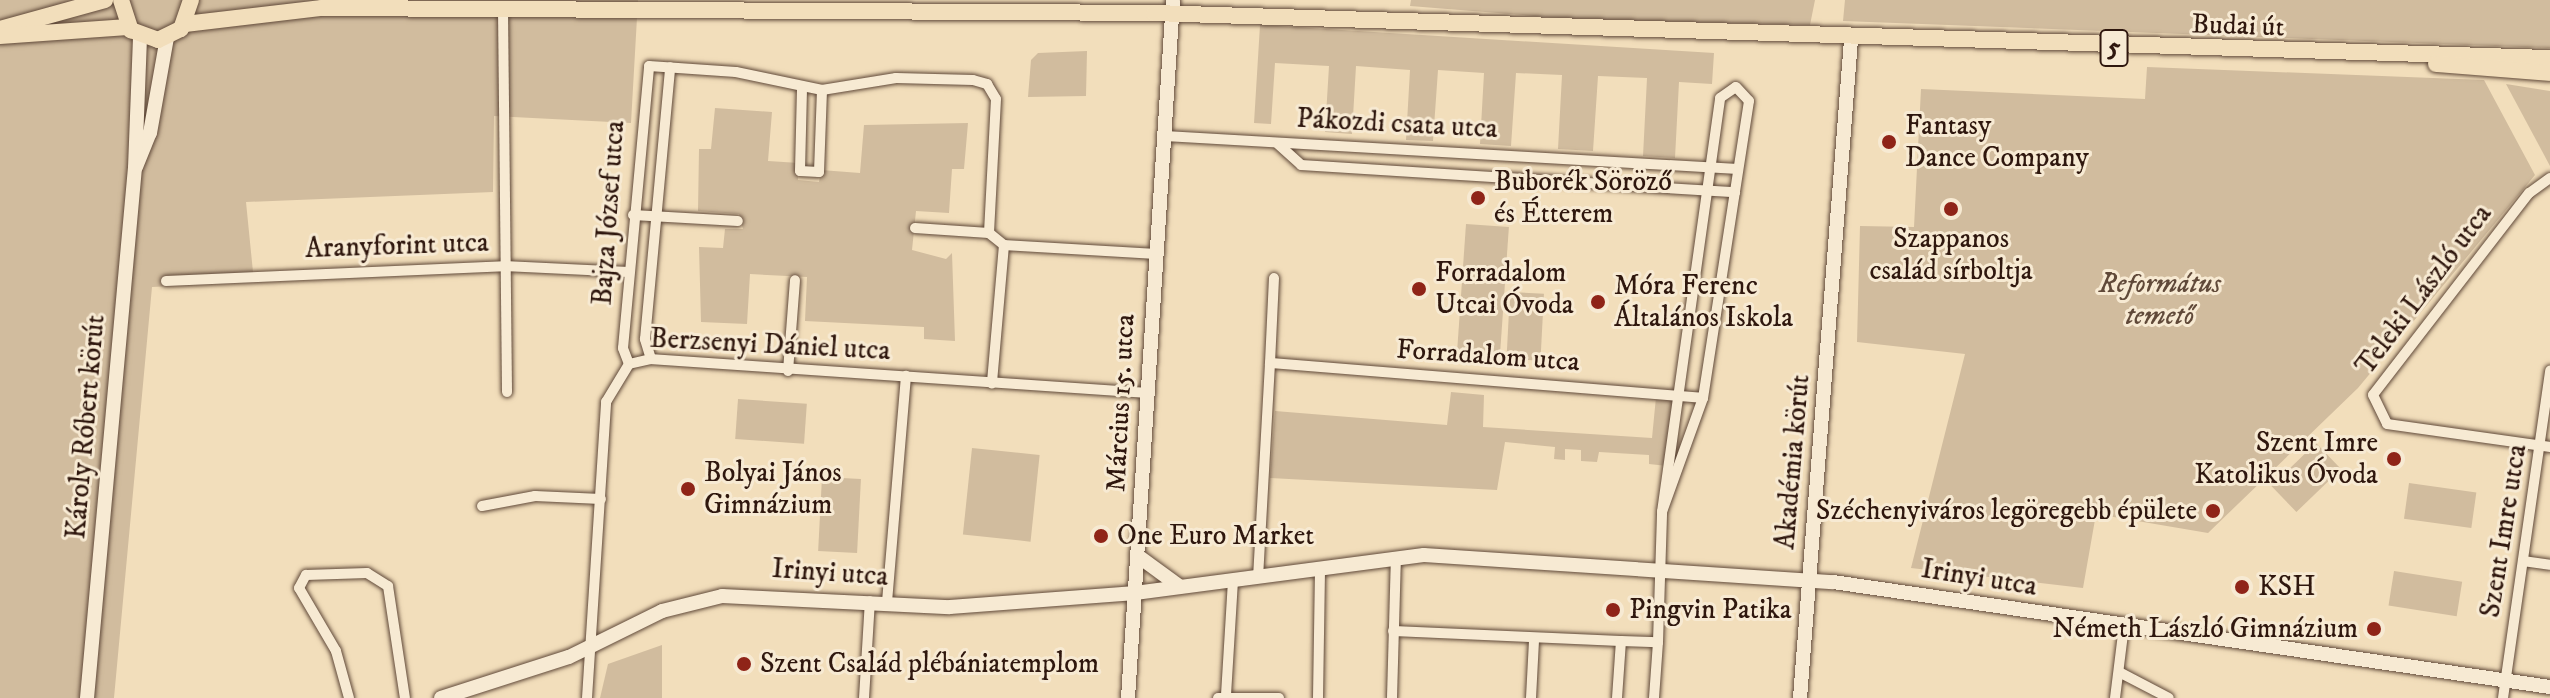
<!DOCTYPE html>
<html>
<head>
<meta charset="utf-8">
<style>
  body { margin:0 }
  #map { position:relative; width:2550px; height:698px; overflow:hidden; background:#f2debb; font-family:"IM FELL DW Pica",serif }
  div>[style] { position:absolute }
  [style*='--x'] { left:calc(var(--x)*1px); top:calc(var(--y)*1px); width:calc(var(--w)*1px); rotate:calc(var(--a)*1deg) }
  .green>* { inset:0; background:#d1bc9e; transform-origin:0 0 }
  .roads { filter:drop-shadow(0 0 2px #604939) drop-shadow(0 0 2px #604939) }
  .minor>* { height:10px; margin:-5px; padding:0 5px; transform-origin:5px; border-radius:5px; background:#f7ead3 }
  .tertiary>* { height:14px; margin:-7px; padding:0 7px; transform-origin:7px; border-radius:7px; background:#f7ead3 }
  .primary>* { height:16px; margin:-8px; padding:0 8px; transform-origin:8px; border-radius:8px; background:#f2debb }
  .dots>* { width:22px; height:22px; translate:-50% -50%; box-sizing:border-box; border:4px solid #f7ead3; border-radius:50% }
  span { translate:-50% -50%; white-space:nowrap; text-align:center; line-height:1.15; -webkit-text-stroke:6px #f7ead3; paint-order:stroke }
  .shield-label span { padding:2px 6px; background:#f7ead3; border:2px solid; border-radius:6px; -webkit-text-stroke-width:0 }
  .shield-label { font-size:26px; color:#2f170e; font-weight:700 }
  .street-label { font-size:28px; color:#2f170e }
  .poi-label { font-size:28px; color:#2f170e }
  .left { translate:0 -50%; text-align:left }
  .right { translate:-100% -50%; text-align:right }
  .park-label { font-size:28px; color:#604939; font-style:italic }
</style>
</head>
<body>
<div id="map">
  <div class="green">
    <div style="clip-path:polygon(0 0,638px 0,631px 123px,494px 116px,493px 192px,246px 202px,254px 282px,152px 287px,114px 698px,0 698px)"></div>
    <div style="clip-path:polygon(1411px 0,1815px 0,1810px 25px,1572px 19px,1410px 6px)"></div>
    <div style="clip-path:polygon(1845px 0,2550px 0,2550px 48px,1843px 21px)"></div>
    <div style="clip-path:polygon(1260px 25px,1714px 53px,1712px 84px,1679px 82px,1675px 158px,1643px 156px,1647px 78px,1598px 76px,1593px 151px,1558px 149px,1562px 75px,1516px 73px,1511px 146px,1480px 144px,1484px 73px,1438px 70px,1433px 141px,1406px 140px,1410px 70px,1356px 66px,1352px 134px,1325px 132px,1329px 66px,1275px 63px,1271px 124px,1254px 123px)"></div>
    <div style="clip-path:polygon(1087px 51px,1086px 96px,1028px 97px,1031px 60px,1038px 53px)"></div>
    <div style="clip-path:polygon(2147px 67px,2484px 80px,2535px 175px,2358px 388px,2208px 533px,2096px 514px,2083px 588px,1911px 568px,1965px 354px,1857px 342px,1860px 226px,1914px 227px,1921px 89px,2145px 99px)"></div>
    <div style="clip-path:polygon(2506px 84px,2550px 91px,2550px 166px)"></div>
    <div style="clip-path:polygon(715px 108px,772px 112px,768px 161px,799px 163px,798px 180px,819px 182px,821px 170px,860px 173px,864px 125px,968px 123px,964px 169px,952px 169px,949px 213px,916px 211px,912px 250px,946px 259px,952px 253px,955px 341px,924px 339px,924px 327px,805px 321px,807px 277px,750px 274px,747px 324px,701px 322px,699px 247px,723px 248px,725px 229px,743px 229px,739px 214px,698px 211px,699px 149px,711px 149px)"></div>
    <div style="left:1466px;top:224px;width:43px;height:137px;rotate:4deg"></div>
    <div style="left:1510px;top:292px;width:34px;height:67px;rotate:3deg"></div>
    <div style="clip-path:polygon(1451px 392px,1484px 395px,1483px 427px,1652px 438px,1656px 397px,1678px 398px,1667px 466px,1649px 464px,1649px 455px,1599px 452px,1597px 462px,1581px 461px,1581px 450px,1565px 449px,1565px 460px,1554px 459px,1555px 447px,1505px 442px,1497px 490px,1270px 478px,1275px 411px,1447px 425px)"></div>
    <div style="left:738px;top:399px;width:69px;height:40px;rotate:4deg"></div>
    <div style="left:2316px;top:443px;width:36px;height:62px;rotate:46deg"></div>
    <div style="left:972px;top:448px;width:68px;height:87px;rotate:6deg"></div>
    <div style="left:822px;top:477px;width:39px;height:74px;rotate:3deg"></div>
    <div style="left:2409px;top:483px;width:68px;height:36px;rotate:8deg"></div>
    <div style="left:2394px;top:571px;width:69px;height:35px;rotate:9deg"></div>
    <div style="clip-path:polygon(662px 645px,662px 698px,600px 698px,608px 664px)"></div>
  </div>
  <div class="roads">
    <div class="minor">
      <div style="--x:503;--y:9;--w:383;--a:89.4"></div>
      <div style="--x:802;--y:89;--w:82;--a:91.4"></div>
      <div style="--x:800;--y:171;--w:19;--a:3"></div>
      <div style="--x:819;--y:172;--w:82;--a:-87.9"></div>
      <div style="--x:1165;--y:136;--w:574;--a:3.3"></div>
      <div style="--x:1278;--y:144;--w:31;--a:42"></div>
      <div style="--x:1301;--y:165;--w:435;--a:3.6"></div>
      <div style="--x:2550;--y:178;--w:26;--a:144"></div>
      <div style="--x:2529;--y:193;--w:255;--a:127.7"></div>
      <div style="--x:2373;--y:395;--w:32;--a:64"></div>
      <div style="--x:2387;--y:424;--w:165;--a:8"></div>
      <div style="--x:633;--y:215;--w:105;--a:3.3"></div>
      <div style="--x:915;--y:228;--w:74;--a:3.9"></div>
      <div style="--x:1004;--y:245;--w:152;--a:3.4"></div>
      <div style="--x:166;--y:281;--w:338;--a:-2.5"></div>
      <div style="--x:504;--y:266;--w:125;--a:2.7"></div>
      <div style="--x:651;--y:359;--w:21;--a:-107"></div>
      <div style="--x:645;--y:339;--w:273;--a:-84.7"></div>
      <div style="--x:1270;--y:363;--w:85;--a:-87.3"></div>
      <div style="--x:629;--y:364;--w:17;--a:-111"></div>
      <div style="--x:623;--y:348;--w:283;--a:-84.7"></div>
      <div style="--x:649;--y:66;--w:87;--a:3.9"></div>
      <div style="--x:736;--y:72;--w:88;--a:11.8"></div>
      <div style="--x:822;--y:90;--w:75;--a:-9.2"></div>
      <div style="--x:896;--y:78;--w:77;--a:1.5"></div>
      <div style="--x:973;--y:80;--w:15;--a:16"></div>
      <div style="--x:987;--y:84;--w:17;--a:59"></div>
      <div style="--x:996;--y:99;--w:134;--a:93"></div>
      <div style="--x:989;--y:233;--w:19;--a:39"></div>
      <div style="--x:1004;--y:245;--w:139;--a:95"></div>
      <div style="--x:788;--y:371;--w:91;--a:-85.6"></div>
      <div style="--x:482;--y:506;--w:54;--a:-10.7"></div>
      <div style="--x:535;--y:496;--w:66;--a:2.6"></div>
      <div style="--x:2523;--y:561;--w:27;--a:8"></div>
      <div style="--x:1258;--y:578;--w:215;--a:-86.8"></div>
      <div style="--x:1270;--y:363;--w:434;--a:4.6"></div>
      <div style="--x:887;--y:602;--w:227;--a:-85.2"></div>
      <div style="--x:1393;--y:631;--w:228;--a:2.5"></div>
      <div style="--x:2119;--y:672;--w:56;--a:27.5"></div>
      <div style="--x:1226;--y:695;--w:114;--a:-86.5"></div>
      <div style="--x:349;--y:698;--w:49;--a:-105.5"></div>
      <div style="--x:336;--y:651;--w:73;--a:-120.4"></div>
      <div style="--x:299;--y:588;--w:15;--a:-62"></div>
      <div style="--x:306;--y:575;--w:61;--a:-1.9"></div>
      <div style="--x:367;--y:573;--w:25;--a:32"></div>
      <div style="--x:388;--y:586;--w:113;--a:81.4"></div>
      <div style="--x:587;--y:698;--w:297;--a:-86.3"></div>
      <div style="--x:606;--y:402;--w:44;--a:-58.8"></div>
      <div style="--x:629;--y:364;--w:23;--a:-13"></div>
      <div style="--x:651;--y:359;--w:497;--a:3.9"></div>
      <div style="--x:864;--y:698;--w:97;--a:-86.5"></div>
      <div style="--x:1218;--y:698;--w:61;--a:0"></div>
      <div style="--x:1318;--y:698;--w:127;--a:-89.1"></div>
      <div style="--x:1392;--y:698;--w:139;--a:-88.4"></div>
      <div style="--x:1531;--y:698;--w:57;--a:-87"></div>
      <div style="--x:1617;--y:698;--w:57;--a:-86"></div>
      <div style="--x:1621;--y:641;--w:37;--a:2"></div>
      <div style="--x:1658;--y:642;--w:130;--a:-88.2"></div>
      <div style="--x:1662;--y:512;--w:418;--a:-82"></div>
      <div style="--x:1720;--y:98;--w:19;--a:-35"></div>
      <div style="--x:1736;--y:87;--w:19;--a:47"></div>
      <div style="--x:1749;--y:101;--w:301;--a:98.8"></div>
      <div style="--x:1703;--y:398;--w:121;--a:109.8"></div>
      <div style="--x:1654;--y:698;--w:56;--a:-85.9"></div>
      <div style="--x:2115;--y:698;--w:73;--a:-82.9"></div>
      <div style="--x:2503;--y:698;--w:331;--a:-81.8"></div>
    </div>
    <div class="tertiary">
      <div style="--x:136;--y:167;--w:37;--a:-68"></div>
      <div style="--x:150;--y:133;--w:97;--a:-79.9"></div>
      <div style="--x:1138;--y:556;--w:51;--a:36.2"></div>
      <div style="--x:87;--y:698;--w:532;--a:-84.83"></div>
      <div style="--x:135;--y:168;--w:132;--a:-87.8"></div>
      <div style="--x:441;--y:698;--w:134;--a:-17.8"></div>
      <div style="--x:569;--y:657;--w:104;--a:-26.3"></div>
      <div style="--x:662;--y:611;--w:62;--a:-14"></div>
      <div style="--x:722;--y:596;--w:228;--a:2.8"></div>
      <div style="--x:950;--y:607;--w:186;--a:-4.3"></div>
      <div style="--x:1135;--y:593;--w:291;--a:-7.5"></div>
      <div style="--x:1424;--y:555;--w:410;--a:3.8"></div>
      <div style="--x:1833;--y:582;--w:725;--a:8.33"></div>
      <div style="--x:1128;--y:698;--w:699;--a:-86.31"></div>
      <div style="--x:1800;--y:698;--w:661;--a:-85.57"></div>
    </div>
    <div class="primary">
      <div style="--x:121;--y:0;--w:32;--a:72"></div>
      <div style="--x:131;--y:30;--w:29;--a:20"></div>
      <div style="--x:158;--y:40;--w:25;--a:-26"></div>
      <div style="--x:181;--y:29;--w:31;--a:-71"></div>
      <div style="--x:185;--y:24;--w:138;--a:-6.7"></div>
      <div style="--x:322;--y:8;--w:832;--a:0.34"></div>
      <div style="--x:1154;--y:13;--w:1397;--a:1.85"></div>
      <div style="--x:0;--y:29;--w:109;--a:-15.4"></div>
      <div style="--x:0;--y:36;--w:128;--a:-4"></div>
      <div style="--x:2436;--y:64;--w:114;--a:4.5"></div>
    </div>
  </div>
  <div class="dots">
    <div style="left:1889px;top:142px;background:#8f2418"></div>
    <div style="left:1478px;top:198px;background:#8f2418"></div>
    <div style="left:1951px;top:209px;background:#8f2418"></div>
    <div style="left:1419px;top:289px;background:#8f2418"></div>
    <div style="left:1598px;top:302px;background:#8f2418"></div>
    <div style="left:2394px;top:459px;background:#8f2418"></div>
    <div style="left:688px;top:489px;background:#8f2418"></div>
    <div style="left:2213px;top:511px;background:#8f2418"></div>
    <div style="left:1101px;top:536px;background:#8f2418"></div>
    <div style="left:2242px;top:587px;background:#8f2418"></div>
    <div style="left:1613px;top:610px;background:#8f2418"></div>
    <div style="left:2374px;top:629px;background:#8f2418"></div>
    <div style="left:744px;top:664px;background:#8f2418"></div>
  </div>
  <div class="shield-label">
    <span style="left:2114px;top:48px">5</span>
  </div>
  <div class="street-label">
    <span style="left:2238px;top:26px;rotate:2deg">Budai út</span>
    <span style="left:1397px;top:124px;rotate:3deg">Pákozdi csata utca</span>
    <span style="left:609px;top:213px;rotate:-86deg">Bajza József utca</span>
    <span style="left:397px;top:246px;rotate:-2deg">Aranyforint utca</span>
    <span style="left:2424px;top:290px;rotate:-53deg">Teleki László utca</span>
    <span style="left:770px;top:345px;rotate:3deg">Berzsenyi Dániel utca</span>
    <span style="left:1488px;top:356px;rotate:4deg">Forradalom utca</span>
    <span style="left:1121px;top:403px;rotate:-87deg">Március 15. utca</span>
    <span style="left:86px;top:427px;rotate:-85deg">Károly Róbert körút</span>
    <span style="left:1793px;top:462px;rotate:-85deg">Akadémia körút</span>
    <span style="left:2504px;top:531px;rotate:-81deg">Szent Imre utca</span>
    <span style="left:830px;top:573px;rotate:4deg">Irinyi utca</span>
    <span style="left:1979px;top:578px;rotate:9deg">Irinyi utca</span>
  </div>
  <div class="poi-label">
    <span class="left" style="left:1905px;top:142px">Fantasy<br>Dance Company</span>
    <span class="left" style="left:1494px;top:198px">Buborék Söröző<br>és Étterem</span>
    <span style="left:1951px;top:255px">Szappanos<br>család sírboltja</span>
    <span class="left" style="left:1435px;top:289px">Forradalom<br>Utcai Óvoda</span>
    <span class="left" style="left:1614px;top:302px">Móra Ferenc<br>Általános Iskola</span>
    <span class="right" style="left:2378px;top:459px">Szent Imre<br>Katolikus Óvoda</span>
    <span class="left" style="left:704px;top:489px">Bolyai János<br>Gimnázium</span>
    <span class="right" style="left:2197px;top:511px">Széchenyiváros legöregebb épülete</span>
    <span class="left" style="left:1117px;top:536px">One Euro Market</span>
    <span class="left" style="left:2258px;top:587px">KSH</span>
    <span class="left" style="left:1629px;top:610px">Pingvin Patika</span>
    <span class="right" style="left:2358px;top:629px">Németh László Gimnázium</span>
    <span class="left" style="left:760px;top:664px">Szent Család plébániatemplom</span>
  </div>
  <div class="park-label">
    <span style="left:2160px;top:300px">Református<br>temető</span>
  </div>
</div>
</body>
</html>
